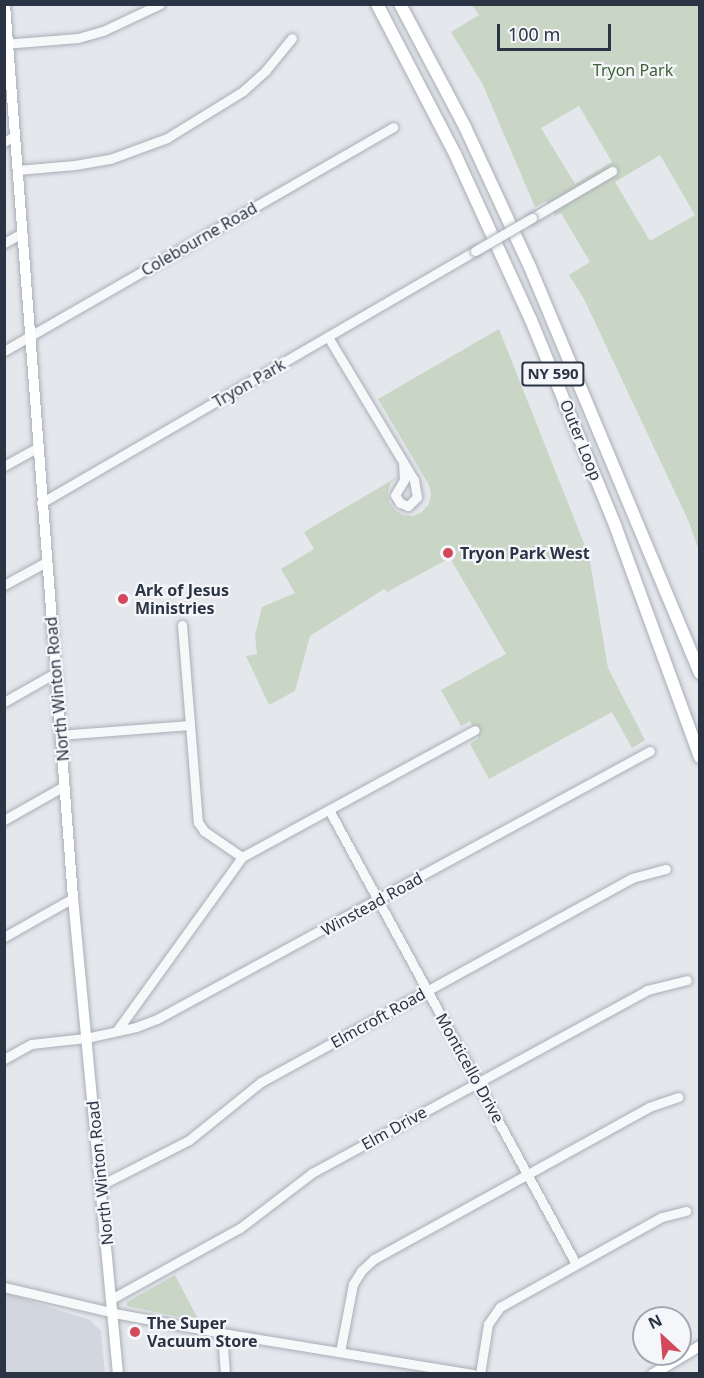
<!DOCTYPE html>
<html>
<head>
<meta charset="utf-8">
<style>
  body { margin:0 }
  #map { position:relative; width:704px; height:1378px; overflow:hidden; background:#e4e7ec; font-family:"Noto Sans",sans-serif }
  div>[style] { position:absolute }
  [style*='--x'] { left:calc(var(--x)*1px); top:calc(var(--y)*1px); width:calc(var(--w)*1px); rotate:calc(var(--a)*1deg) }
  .built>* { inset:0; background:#d2d6de }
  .green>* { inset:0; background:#c9d6c5 }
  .roads { filter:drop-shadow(0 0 2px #a9aeb7) drop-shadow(0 0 2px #a9aeb7) }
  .minor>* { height:9px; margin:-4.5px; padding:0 4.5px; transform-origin:4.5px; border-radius:4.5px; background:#f7f8fa }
  .major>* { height:10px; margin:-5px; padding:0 5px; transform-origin:5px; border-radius:5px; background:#fff }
  .highway>* { height:12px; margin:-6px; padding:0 6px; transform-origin:6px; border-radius:6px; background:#fff }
  .bridges { filter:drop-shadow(0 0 2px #a9aeb7) drop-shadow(0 0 2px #a9aeb7) }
  .minor-bridge>* { height:9px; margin:-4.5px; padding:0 4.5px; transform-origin:4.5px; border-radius:4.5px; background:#f7f8fa }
  .dots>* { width:16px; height:16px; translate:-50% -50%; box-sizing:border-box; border:3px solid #f4f6f9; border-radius:50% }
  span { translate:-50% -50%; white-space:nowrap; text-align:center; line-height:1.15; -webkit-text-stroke:4.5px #f4f6f9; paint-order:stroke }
  .shield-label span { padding:2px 4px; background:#f4f6f9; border:2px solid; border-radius:4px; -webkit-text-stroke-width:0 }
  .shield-label { font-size:15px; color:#2b3445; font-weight:700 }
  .park-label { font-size:16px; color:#3f6138 }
  .street-label { font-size:16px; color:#2b3445 }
  .poi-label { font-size:16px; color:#2b3445; font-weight:700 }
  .left { translate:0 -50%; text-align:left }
  .frame { position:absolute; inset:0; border:6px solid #2b3445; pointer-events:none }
  .north { position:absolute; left:632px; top:1306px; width:60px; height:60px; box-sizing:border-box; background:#f4f6f9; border:2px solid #a4a8b1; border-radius:50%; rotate:334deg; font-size:16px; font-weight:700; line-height:24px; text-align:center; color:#2b3445 }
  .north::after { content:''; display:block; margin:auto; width:21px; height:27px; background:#d1495b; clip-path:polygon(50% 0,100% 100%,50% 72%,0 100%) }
  .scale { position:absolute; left:497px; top:24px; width:114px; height:27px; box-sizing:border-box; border:3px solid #2b3445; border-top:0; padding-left:8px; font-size:18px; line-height:21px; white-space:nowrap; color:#2b3445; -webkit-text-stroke:4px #f4f6f9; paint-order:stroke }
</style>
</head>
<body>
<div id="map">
  <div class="built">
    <div style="clip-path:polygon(5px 1293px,90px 1320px,101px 1331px,105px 1373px,5px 1373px)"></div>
  </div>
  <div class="green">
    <div style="clip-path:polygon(evenodd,472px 5px,699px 5px,699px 551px,689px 522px,584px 299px,569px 275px,590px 262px,561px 213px,555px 216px,546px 201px,535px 207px,482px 83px,451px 32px,479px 15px,472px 5px,579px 106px,612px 162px,575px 184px,541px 128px,579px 106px,472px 5px,660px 155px,695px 215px,650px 241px,615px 182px,660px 155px)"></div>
    <div style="clip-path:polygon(499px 329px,589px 556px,608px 668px,645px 740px,632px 748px,612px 712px,489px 779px,470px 744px,479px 738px,470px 721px,461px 726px,441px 690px,506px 654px,450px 558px,387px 592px,384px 589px,310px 636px,295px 691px,269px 705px,246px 656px,257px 654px,255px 635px,262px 607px,295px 593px,281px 569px,314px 549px,304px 532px,399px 476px,391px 482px,388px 492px,389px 502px,395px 510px,403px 515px,413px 516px,422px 512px,429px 504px,431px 495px,429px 485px,378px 399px)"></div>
    <div style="clip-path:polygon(175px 1275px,199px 1321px,127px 1306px,127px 1302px)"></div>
  </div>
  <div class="roads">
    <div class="minor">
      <div style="--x:4;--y:44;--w:74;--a:-4.6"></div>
      <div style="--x:78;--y:38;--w:26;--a:-16"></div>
      <div style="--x:103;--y:31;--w:63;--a:-25.3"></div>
      <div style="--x:4;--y:142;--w:12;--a:-31"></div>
      <div style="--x:17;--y:170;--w:58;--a:-4.9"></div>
      <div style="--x:75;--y:165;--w:36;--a:-10"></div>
      <div style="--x:110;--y:159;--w:61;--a:-20.2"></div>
      <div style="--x:167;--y:138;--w:89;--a:-31.7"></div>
      <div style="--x:243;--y:91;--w:31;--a:-42"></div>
      <div style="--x:266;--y:70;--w:41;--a:-50.9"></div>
      <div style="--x:532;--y:218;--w:93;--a:-30.4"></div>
      <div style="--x:4;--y:243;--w:21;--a:-29"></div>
      <div style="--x:328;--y:337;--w:167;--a:59"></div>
      <div style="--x:414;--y:480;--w:17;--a:80"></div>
      <div style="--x:417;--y:497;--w:13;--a:135"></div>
      <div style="--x:408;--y:506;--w:9;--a:-159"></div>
      <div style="--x:400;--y:503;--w:9;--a:-122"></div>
      <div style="--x:395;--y:495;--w:17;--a:-59"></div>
      <div style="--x:404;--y:480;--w:18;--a:-93"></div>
      <div style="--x:4;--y:351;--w:449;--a:-29.9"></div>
      <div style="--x:4;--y:466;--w:38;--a:-29"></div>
      <div style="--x:41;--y:503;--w:502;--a:-30.14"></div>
      <div style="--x:4;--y:585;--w:48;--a:-28.7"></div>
      <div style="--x:182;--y:625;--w:198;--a:85.4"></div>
      <div style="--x:198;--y:822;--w:11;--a:56"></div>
      <div style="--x:204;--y:831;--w:46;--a:34.4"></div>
      <div style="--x:4;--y:702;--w:59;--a:-29.6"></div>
      <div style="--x:60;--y:735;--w:129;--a:-4.4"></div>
      <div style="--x:329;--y:810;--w:517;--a:61.45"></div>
      <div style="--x:4;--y:820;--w:69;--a:-29.5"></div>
      <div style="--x:4;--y:937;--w:79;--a:-29.5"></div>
      <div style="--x:118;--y:1029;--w:212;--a:-54.2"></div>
      <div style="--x:242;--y:857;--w:265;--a:-28.6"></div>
      <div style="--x:4;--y:1059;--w:31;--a:-29"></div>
      <div style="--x:31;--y:1044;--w:55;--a:-6.2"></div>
      <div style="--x:86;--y:1038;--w:51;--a:-12.4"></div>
      <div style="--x:136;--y:1027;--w:22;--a:-21"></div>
      <div style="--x:157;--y:1019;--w:561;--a:-28.53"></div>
      <div style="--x:101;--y:1185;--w:99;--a:-27.1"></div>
      <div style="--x:189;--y:1140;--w:92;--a:-38.9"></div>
      <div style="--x:261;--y:1082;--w:423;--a:-28.8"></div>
      <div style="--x:632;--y:878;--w:35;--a:-15"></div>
      <div style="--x:4;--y:1287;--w:113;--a:13.3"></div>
      <div style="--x:114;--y:1313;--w:110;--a:10.5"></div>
      <div style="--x:222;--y:1333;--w:254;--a:9.3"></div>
      <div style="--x:113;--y:1298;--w:145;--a:-28.9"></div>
      <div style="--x:240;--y:1228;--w:91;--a:-37.4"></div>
      <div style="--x:312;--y:1173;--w:382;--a:-28.6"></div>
      <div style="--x:647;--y:990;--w:41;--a:-14"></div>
      <div style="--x:222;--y:1333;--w:41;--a:85.8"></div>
      <div style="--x:340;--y:1352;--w:69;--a:-79.2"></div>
      <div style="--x:353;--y:1284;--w:15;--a:-58"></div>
      <div style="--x:361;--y:1271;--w:18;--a:-43"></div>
      <div style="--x:374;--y:1259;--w:314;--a:-28.9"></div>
      <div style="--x:649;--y:1107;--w:31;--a:-19"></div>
      <div style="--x:480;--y:1374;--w:51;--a:-80.9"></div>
      <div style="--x:488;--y:1324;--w:21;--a:-55"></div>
      <div style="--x:500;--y:1307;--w:185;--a:-29.1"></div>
      <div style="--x:662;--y:1217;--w:25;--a:-14"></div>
    </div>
    <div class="major">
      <div style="--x:5;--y:4;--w:897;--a:85.65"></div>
      <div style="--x:73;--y:898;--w:478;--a:84.6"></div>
      <div style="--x:653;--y:1374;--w:55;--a:-30.8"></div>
    </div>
    <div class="highway">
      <div style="--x:377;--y:4;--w:169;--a:62.5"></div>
      <div style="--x:455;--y:154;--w:183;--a:65.4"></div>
      <div style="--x:531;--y:320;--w:222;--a:67.7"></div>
      <div style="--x:615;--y:525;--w:247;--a:69.9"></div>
      <div style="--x:400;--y:4;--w:139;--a:62.1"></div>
      <div style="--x:465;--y:127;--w:154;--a:65.1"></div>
      <div style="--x:530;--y:267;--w:440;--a:67.3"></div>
    </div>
  </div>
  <div class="bridges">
    <div class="minor-bridge">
      <div style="--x:475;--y:251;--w:66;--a:-30.1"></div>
    </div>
  </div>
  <div class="dots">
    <div style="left:448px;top:553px;background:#d1495b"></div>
    <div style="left:123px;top:599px;background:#d1495b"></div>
    <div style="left:135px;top:1332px;background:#d1495b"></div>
  </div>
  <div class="shield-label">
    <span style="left:553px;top:374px">NY 590</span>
  </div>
  <div class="park-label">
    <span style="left:633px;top:70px">Tryon Park</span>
  </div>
  <div class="street-label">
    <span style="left:199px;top:239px;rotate:-30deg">Colebourne Road</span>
    <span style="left:249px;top:383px;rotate:-30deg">Tryon Park</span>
    <span style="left:581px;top:440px;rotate:68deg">Outer Loop</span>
    <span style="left:57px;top:689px;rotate:-95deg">North Winton Road</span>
    <span style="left:372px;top:904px;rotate:-29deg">Winstead Road</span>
    <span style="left:378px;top:1018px;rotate:-29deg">Elmcroft Road</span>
    <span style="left:470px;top:1068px;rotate:61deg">Monticello Drive</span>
    <span style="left:394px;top:1128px;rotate:-29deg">Elm Drive</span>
    <span style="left:100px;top:1173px;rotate:-96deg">North Winton Road</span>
  </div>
  <div class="poi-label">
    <span class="left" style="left:460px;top:553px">Tryon Park West</span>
    <span class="left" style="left:135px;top:599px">Ark of Jesus<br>Ministries</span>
    <span class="left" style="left:147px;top:1332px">The Super<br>Vacuum Store</span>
  </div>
  <div class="frame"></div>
  <div class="north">N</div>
  <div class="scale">100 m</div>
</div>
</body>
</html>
